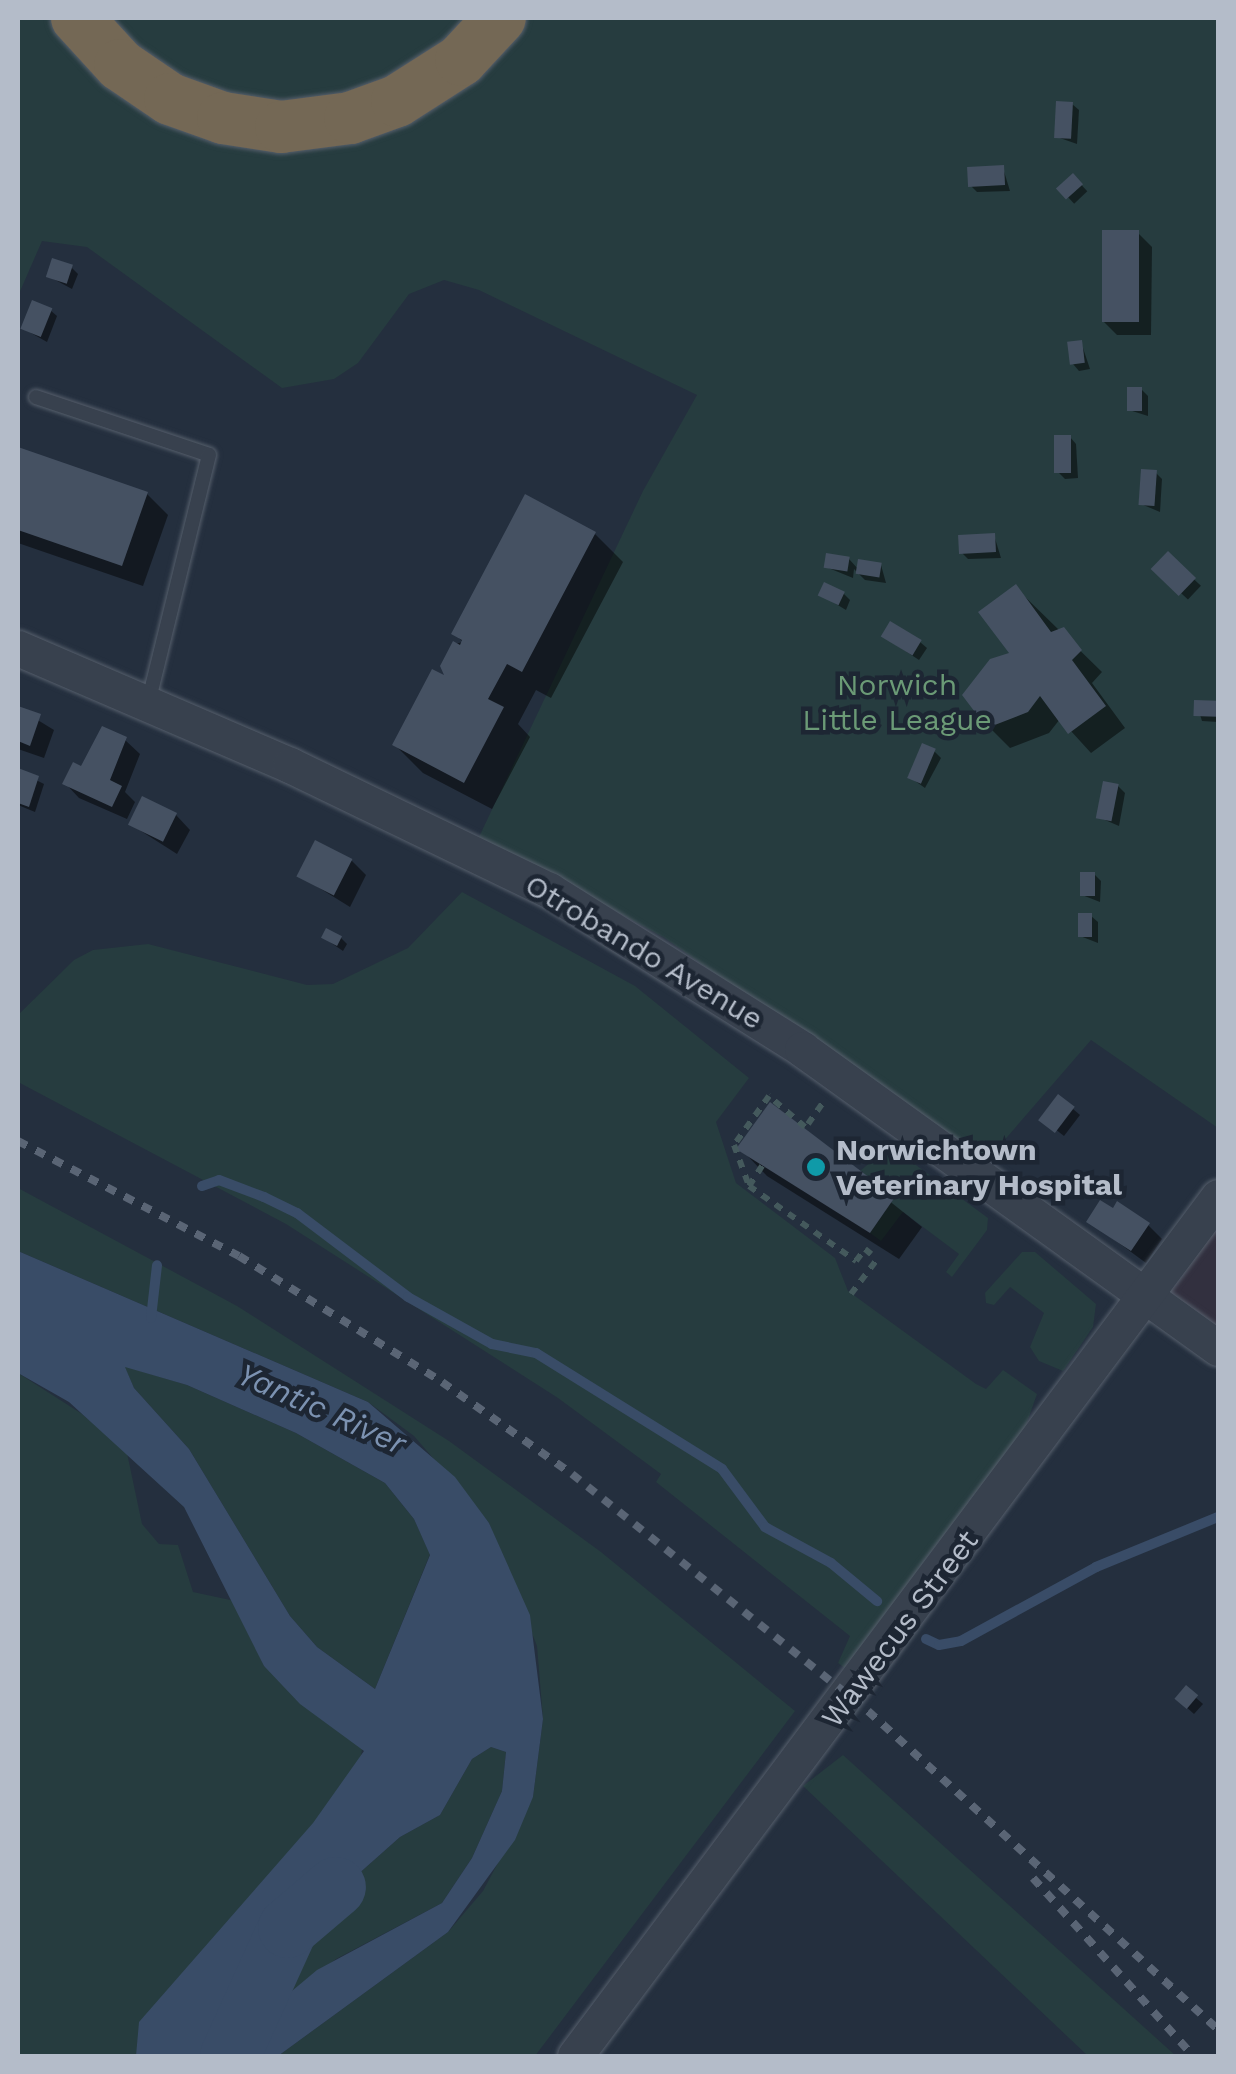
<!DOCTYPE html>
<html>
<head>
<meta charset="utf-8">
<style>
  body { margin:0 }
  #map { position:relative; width:1236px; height:2074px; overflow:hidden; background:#242f3e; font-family:"Work Sans",sans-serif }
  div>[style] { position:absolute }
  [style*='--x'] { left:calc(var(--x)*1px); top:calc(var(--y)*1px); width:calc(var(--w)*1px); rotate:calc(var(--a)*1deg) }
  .medical>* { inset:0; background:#32303f }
  .green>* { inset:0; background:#263c3f }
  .water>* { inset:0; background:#394c67 }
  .shadow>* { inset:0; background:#0007; transform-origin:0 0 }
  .stream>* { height:10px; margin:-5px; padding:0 5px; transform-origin:5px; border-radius:5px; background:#394c67 }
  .river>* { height:60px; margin:-30px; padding:0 30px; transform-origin:30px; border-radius:30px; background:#394c67 }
  .building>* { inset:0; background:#455162; transform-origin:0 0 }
  .path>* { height:6px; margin-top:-3px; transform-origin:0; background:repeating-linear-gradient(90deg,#44595c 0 8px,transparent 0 16px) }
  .roads { filter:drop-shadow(0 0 2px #565f6c) drop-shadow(0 0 2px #565f6c) }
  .service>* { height:14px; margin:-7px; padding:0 7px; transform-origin:7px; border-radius:7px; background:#38414e }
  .tertiary>* { height:35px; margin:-17.5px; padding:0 17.5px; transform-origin:17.5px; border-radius:17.5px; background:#38414e }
  .motorway>* { height:52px; margin:-26px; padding:0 26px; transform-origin:26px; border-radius:26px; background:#746855 }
  .rail>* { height:8px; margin-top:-4px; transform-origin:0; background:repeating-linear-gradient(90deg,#5a6575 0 10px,transparent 0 20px) }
  .dots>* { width:28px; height:28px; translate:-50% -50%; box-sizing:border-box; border:5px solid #1d2633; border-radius:50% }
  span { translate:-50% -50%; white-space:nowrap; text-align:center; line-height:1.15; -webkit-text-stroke:9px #1d2633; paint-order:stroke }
  .park-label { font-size:30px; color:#6b9a76 }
  .street-label { font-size:30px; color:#b4bcc9 }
  .poi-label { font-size:30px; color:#b4bcc9; font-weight:700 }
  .left { translate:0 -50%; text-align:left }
  .water-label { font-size:32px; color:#7c92b1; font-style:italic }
  .frame { position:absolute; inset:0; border:20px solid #b4bcc9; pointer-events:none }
</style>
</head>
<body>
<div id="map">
  <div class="medical">
    <div style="clip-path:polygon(1218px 1202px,1218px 1348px,1144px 1293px)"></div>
  </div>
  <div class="green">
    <div style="clip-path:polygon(18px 18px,59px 18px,259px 140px,523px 18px,1218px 18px,1218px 1128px,1091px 1040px,982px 1166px,665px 938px,479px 837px,643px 491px,697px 395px,479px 290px,444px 280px,409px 294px,358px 363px,334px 379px,282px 388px,87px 247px,42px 241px,18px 296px)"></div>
    <div style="clip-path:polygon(105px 18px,470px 18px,448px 46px,398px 79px,289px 106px,192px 85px,127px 46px)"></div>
    <div style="clip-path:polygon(462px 892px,635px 986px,749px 1078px,716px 1122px,736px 1183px,835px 1258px,848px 1291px,976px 1384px,986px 1389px,1003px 1370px,1037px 1394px,1025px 1428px,854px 1675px,838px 1663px,850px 1636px,656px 1482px,661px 1474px,558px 1398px,286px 1224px,18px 1082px,18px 1015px,74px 960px,93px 950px,148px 944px,307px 985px,333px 984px,408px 948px)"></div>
    <div style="clip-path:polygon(890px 1146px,988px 1218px,987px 1230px,952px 1277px,946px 1272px,959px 1254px,903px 1212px,881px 1241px,870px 1233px,895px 1197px,860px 1171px)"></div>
    <div style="clip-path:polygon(18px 1188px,237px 1306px,449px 1441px,601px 1552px,795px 1711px,535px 2056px,278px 2056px,448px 1932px,483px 1891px,533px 1797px,543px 1719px,537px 1646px,489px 1523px,414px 1436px,368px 1402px,18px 1251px)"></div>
    <div style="clip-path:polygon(1022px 1252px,1035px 1252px,1096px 1304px,1093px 1327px,1063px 1371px,1039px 1361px,1030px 1347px,1044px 1313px,1010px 1287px,994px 1305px,986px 1303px,985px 1293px)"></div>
    <div style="clip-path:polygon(124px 1366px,187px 1385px,296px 1433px,385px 1483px,414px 1519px,430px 1554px,375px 1689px,317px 1647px,290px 1616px,189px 1449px,134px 1388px)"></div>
    <div style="clip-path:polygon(18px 1373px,82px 1414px,127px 1453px,142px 1524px,159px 1544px,178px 1545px,193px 1592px,235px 1601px,264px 1666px,362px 1749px,358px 1777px,138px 2056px,18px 2056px)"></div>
    <div style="clip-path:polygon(491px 1747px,506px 1752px,502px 1791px,472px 1858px,442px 1903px,336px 1959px,268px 2011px,260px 1998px,264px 1975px,284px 1940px,400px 1837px,440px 1815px,472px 1759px)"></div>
    <div style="clip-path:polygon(843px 1755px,1176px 2056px,1088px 2056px,803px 1786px)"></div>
  </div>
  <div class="water">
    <div style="clip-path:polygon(evenodd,18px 1251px,368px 1402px,455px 1477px,489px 1523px,530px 1615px,543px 1719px,533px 1797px,515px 1840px,448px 1932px,278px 2056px,136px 2056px,139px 2022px,313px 1823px,364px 1751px,300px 1704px,264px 1666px,184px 1507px,69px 1402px,18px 1373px,18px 1251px,125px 1367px,187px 1385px,296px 1433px,385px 1483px,414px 1519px,430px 1555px,375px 1689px,317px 1647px,290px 1616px,189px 1449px,134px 1388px,125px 1367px,18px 1251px,491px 1747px,506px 1752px,502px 1791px,472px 1858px,442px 1903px,317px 1970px,268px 2011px,260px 1998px,264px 1975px,284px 1940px,400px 1837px,440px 1815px,472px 1759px,491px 1747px)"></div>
  </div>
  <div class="shadow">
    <div style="clip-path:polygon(1072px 104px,1079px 110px,1077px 144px,1057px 137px)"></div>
    <div style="clip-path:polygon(1003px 168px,1010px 191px,977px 192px,970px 185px)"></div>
    <div style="left:1073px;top:176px;width:21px;height:18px;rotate:47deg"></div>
    <div style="clip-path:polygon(1138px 233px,1152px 247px,1151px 335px,1117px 335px,1103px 321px)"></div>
    <div style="clip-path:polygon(71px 267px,78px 274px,72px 289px,48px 276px)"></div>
    <div style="clip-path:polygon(50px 310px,57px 316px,47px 342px,24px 329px)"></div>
    <div style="clip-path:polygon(1081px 342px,1090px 369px,1079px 371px,1073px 364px)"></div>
    <div style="clip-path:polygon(1141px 389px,1148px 396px,1148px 416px,1129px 410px)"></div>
    <div style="clip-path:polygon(1070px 437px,1076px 444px,1078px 478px,1065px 479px,1058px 472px)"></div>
    <div style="clip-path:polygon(18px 449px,147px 494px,168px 515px,143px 586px,18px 543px)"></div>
    <div style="clip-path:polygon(1156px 473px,1162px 479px,1160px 512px,1141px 504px)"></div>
    <div style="clip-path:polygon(595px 534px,623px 562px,551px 698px,536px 690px,518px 724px,530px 737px,492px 809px,423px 773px,395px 745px,448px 681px,455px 644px,463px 642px,454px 633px)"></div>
    <div style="clip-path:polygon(994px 535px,1001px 558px,968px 559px,961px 552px)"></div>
    <div style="left:1168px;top:555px;width:45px;height:19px;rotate:43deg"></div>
    <div style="clip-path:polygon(849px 559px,859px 570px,881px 565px,886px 583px,865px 580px,854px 569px,853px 578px,826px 567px)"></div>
    <div style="clip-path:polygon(1016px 588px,1102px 672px,1092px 683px,1125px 728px,1091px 753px,1060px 719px,1049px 733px,1010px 748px,989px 727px,1013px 654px)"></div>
    <div style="clip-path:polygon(844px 594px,850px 600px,846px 610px,821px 595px)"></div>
    <div style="clip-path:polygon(884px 637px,920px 642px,927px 648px,919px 660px)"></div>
    <div style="clip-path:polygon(1196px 702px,1218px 704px,1218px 722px,1202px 721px)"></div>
    <div style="clip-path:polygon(18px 708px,54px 730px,44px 758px,18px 749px)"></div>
    <div style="clip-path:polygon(125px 740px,140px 754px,125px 792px,135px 802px,127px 819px,79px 798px,65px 783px)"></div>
    <div style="clip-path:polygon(934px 751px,941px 758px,925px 788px,908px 776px)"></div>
    <div style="clip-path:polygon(18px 771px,44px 784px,35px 812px,18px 805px)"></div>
    <div style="clip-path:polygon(1118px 786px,1125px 793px,1119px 826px,1098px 817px)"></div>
    <div style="clip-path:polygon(176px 815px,190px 830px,177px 854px,130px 824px)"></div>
    <div style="clip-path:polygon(352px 861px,366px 875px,350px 907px,300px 876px)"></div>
    <div style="clip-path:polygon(1094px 874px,1101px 881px,1100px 902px,1082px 895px)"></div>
    <div style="clip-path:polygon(1091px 916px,1098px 922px,1098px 943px,1080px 936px)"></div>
    <div style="clip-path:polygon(324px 938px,341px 938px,347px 944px,343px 951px)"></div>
    <div style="clip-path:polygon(770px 1106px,922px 1227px,899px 1259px,767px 1176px,740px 1148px)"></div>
    <div style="clip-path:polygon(1073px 1109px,1080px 1115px,1064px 1136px,1045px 1121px)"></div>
    <div style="clip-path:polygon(1089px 1221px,1148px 1225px,1162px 1239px,1146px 1263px)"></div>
    <div style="clip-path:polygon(1186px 1689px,1203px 1704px,1194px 1714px,1184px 1705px)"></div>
  </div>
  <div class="stream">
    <div style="--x:202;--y:1186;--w:18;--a:-19"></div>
    <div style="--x:219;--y:1180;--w:48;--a:20.7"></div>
    <div style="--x:264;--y:1197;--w:37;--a:26"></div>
    <div style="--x:297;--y:1213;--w:139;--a:37.1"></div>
    <div style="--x:408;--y:1297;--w:96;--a:29.2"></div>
    <div style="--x:492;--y:1344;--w:45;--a:11.6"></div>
    <div style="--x:536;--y:1353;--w:219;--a:31.9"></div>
    <div style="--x:722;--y:1469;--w:72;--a:53.4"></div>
    <div style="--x:765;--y:1527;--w:75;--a:28.6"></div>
    <div style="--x:831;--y:1563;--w:60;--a:39.6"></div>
    <div style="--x:151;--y:1318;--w:53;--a:-83.5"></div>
    <div style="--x:926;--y:1639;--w:14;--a:25"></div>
    <div style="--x:939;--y:1645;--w:22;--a:-10"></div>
    <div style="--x:961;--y:1641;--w:154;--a:-28.7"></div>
    <div style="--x:1096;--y:1567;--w:132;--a:-22.3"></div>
  </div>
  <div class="river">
    <div style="--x:230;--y:2056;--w:141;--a:-65.6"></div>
    <div style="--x:288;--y:1928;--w:63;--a:-40.5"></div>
  </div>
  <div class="building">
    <div style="left:1056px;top:101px;width:17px;height:37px;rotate:3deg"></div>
    <div style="left:1004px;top:165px;width:20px;height:37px;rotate:87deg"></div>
    <div style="left:1073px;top:173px;width:15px;height:23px;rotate:48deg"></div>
    <div style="left:1102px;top:230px;width:37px;height:92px"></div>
    <div style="left:52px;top:258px;width:22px;height:20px;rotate:18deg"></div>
    <div style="left:32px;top:300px;width:22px;height:31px;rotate:22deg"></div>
    <div style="left:1082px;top:340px;width:23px;height:15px;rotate:83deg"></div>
    <div style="left:1127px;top:387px;width:15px;height:24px"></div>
    <div style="left:1054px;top:435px;width:17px;height:38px"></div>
    <div style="clip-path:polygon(18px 447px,148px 492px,122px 566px,18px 530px)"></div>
    <div style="left:1141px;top:469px;width:16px;height:36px;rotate:4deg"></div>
    <div style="clip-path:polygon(525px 494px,596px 532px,522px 672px,507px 664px,488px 699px,504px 707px,464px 783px,392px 745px,432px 669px,444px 675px,440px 666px,453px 641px,460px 645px,462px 640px,451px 634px)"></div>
    <div style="left:995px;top:533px;width:19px;height:37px;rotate:87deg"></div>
    <div style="left:1168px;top:551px;width:39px;height:25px;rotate:44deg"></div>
    <div style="left:826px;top:553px;width:24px;height:15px;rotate:9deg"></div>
    <div style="left:858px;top:559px;width:24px;height:15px;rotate:9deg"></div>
    <div style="left:824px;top:582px;width:23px;height:15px;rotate:25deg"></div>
    <div style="clip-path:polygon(1016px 584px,1051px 632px,1064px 627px,1082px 650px,1072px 660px,1106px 706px,1068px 734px,1040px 696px,1028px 712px,987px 728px,962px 695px,990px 659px,1009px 653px,978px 612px)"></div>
    <div style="left:890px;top:621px;width:37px;height:18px;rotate:31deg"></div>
    <div style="left:1194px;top:700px;width:24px;height:16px;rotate:2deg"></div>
    <div style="clip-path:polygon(18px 706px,41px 714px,30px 746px,18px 741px)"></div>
    <div style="clip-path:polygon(102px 726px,127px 737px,110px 780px,122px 786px,112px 807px,62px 784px,73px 762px,81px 766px)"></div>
    <div style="left:922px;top:743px;width:15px;height:38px;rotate:23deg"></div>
    <div style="clip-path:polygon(18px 768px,39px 776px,29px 807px,18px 803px)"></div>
    <div style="left:1103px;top:781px;width:16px;height:38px;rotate:11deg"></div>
    <div style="left:142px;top:796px;width:39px;height:32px;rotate:26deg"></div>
    <div style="left:315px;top:840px;width:42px;height:41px;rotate:27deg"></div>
    <div style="left:1080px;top:872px;width:15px;height:24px"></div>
    <div style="left:1078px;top:913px;width:14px;height:24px"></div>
    <div style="left:326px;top:928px;width:18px;height:11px;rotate:27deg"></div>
    <div style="left:1058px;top:1094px;width:21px;height:33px;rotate:37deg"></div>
    <div style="clip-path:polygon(770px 1102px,895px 1197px,870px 1233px,736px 1149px)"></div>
    <div style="clip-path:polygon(1100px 1200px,1113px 1208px,1117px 1201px,1150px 1223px,1131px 1251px,1086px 1222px)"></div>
    <div style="left:1186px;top:1685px;width:16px;height:18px;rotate:40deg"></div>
  </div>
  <div class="path">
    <div style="--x:808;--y:1124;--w:29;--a:-55"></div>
    <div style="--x:805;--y:1127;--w:48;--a:-139.3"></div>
    <div style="--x:769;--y:1096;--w:60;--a:125.5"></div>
    <div style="--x:734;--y:1145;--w:44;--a:69.9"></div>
    <div style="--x:749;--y:1186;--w:131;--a:35"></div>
    <div style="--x:856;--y:1261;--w:15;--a:-53"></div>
    <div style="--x:865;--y:1249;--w:8;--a:40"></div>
    <div style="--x:749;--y:1186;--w:24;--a:-57"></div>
    <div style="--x:851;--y:1294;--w:45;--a:-53.1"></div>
  </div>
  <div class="roads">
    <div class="service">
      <div style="--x:36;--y:397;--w:182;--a:18.5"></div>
      <div style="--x:209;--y:455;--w:255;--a:103.8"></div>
    </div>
    <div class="tertiary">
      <div style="--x:18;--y:648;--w:296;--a:23.3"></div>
      <div style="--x:290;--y:765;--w:288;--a:25.8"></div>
      <div style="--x:549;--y:890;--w:299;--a:32.1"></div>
      <div style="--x:802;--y:1049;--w:512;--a:35.71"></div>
      <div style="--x:575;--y:2056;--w:1073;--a:-53.18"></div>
    </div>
    <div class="motorway">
      <div style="--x:77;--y:18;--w:64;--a:47.5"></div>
      <div style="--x:120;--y:65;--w:60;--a:34.2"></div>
      <div style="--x:170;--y:99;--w:56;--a:19.7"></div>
      <div style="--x:223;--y:118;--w:59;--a:8.8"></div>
      <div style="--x:281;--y:127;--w:70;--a:-7.4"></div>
      <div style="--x:350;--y:118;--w:50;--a:-19.9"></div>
      <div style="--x:397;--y:101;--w:76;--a:-32.6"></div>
      <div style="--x:461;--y:60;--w:57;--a:-47.1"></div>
    </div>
  </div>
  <div class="rail">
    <div style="--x:18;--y:1141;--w:249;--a:27.5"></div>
    <div style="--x:239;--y:1256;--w:239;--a:31.8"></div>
    <div style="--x:442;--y:1382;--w:159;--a:35.3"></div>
    <div style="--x:572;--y:1474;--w:379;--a:38.7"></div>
    <div style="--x:868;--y:1711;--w:474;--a:42.3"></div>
    <div style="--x:1033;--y:1878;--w:239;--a:48"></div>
  </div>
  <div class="dots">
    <div style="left:816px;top:1167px;background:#0f9aa8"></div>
  </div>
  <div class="park-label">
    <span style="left:897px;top:702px">Norwich<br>Little League</span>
  </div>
  <div class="street-label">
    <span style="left:644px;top:952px;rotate:31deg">Otrobando Avenue</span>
    <span style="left:900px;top:1629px;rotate:-53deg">Wawecus Street</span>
  </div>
  <div class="poi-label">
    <span class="left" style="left:836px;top:1167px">Norwichtown<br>Veterinary Hospital</span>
  </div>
  <div class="water-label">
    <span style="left:322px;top:1409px;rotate:24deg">Yantic River</span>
  </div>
  <div class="frame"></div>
</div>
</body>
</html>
